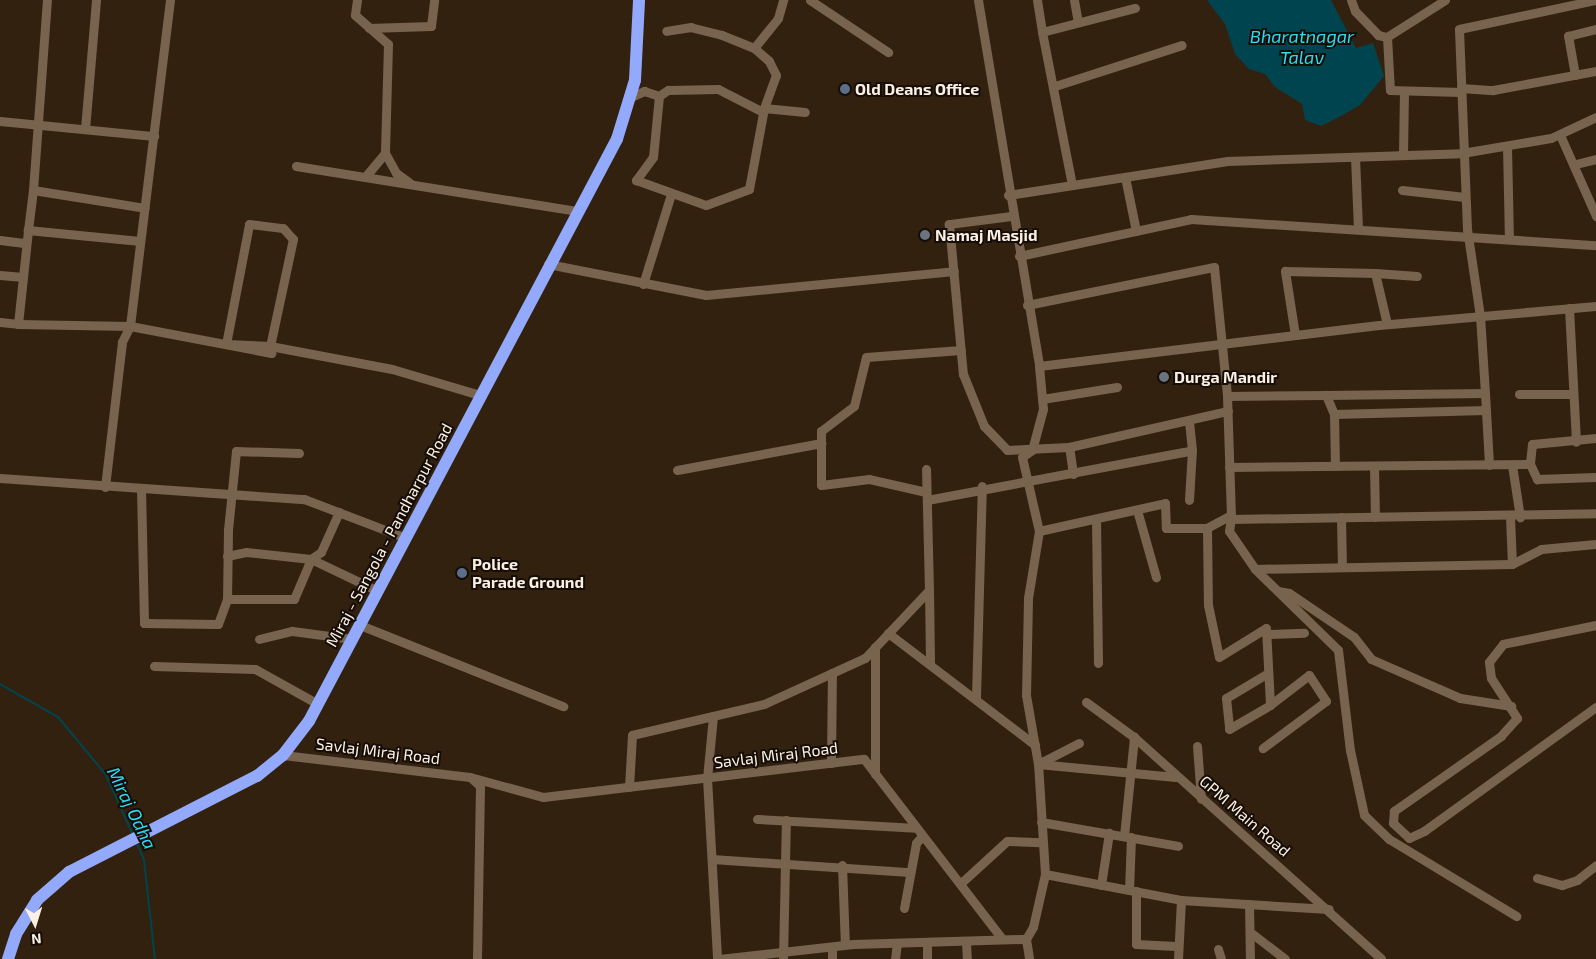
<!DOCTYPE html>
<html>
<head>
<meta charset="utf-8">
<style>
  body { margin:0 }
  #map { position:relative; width:1596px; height:959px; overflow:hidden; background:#33210f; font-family:"Exo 2",sans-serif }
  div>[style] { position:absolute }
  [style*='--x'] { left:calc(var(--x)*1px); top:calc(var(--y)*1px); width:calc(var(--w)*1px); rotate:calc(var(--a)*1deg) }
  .water>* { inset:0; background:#00444f }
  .stream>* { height:2px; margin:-1px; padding:0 1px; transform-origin:1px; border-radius:1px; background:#00444f }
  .minor>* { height:9px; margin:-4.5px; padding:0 4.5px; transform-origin:4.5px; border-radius:4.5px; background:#78634f }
  .highway>* { height:12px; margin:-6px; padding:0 6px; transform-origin:6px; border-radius:6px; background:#93aafc }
  .dots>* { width:14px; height:14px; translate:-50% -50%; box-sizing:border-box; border:2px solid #150d06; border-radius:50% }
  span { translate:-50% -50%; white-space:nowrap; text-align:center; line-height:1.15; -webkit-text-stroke:4px #150d06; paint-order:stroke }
  .poi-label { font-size:16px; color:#fcf0e5; font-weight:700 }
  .left { translate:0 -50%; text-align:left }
  .street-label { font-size:16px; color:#fcf0e5 }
  .water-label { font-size:18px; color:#2ddbf5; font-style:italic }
  .north { position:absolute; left:10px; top:899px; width:50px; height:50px; -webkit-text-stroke:4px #150d06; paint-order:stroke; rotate:175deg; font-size:14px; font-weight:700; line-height:20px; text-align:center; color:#fcf0e5 }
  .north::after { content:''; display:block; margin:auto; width:18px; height:22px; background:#fcf0e5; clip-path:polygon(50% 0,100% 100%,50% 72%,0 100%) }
</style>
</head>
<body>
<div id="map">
  <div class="water">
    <div style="clip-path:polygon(1207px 0,1331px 0,1356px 48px,1373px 43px,1384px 76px,1360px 105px,1341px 116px,1321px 126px,1305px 120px,1302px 104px,1275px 87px,1265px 74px,1249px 69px,1235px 54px,1225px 24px)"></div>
  </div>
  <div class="stream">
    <div style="--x:0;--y:684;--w:67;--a:29.6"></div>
    <div style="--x:58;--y:717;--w:75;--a:50.4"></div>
    <div style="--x:106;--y:775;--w:66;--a:65.8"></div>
    <div style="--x:137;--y:844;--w:17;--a:66"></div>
    <div style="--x:144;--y:860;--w:100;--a:83.7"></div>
  </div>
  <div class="minor">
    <div style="--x:170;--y:0;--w:328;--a:97"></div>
    <div style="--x:130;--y:326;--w:144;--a:10.8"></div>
    <div style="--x:271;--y:353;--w:7;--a:-98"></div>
    <div style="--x:270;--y:346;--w:44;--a:-177.4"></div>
    <div style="--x:357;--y:0;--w:15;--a:98"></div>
    <div style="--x:355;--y:15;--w:44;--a:41.3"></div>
    <div style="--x:388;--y:44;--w:109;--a:91.6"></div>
    <div style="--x:810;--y:0;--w:94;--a:33.7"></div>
    <div style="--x:978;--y:0;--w:371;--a:80.5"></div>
    <div style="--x:1039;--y:366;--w:342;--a:-6.9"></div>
    <div style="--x:1379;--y:325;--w:218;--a:-5"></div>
    <div style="--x:1037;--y:0;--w:32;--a:81"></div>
    <div style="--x:1074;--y:0;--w:22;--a:80"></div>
    <div style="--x:1351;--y:0;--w:12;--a:70"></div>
    <div style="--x:1355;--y:11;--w:33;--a:46"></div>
    <div style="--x:1378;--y:35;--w:9;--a:13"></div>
    <div style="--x:1445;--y:0;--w:69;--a:147.5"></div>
    <div style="--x:1387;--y:37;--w:53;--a:86.8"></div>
    <div style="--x:1390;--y:90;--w:71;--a:1.6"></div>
    <div style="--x:369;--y:28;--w:62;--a:-1.8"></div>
    <div style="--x:431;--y:26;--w:26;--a:-83"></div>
    <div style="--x:754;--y:48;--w:38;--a:-51"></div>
    <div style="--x:778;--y:18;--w:19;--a:-74"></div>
    <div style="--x:1575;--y:75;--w:40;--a:-100"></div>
    <div style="--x:1568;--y:36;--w:29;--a:-14"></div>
    <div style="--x:1055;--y:86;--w:133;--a:-17.9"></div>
    <div style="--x:1461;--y:88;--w:32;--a:4"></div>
    <div style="--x:1493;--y:90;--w:105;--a:-10.5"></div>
    <div style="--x:659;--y:96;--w:61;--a:95.6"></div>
    <div style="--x:653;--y:157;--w:29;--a:126"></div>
    <div style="--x:636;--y:180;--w:74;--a:19.7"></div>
    <div style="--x:706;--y:205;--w:46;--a:-20.4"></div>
    <div style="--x:749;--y:189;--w:82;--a:-79.5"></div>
    <div style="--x:764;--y:108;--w:35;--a:-70"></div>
    <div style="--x:776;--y:75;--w:16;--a:-117"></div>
    <div style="--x:769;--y:61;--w:20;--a:-139"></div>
    <div style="--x:754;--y:48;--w:35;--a:-158"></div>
    <div style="--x:722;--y:35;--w:32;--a:-166"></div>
    <div style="--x:691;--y:27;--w:25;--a:171"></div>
    <div style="--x:629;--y:98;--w:17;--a:-25"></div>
    <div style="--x:644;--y:91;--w:16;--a:18"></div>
    <div style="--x:659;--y:96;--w:11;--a:-34"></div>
    <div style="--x:668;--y:90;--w:50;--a:-1.1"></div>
    <div style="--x:718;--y:89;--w:51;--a:27.1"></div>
    <div style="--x:764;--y:108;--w:41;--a:5.6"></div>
    <div style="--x:0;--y:121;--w:155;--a:5.6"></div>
    <div style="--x:85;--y:129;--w:129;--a:-85.1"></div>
    <div style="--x:1560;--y:135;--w:89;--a:66"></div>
    <div style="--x:1507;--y:146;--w:92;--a:88.8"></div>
    <div style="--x:1403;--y:155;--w:64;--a:-89.1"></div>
    <div style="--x:1355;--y:157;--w:72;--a:87.6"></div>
    <div style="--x:1576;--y:164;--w:21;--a:-14"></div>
    <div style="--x:296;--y:166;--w:284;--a:9.1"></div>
    <div style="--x:365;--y:177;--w:31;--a:-50"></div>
    <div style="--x:385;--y:153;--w:23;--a:61"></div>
    <div style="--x:396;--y:173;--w:17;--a:36"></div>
    <div style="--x:1125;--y:177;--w:55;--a:78.5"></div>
    <div style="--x:1072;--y:185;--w:156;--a:-101.1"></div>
    <div style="--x:1042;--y:32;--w:96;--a:-14.5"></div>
    <div style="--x:33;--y:190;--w:191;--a:-85.8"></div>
    <div style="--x:1402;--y:190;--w:63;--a:6.3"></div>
    <div style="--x:1008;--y:195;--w:222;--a:-8.8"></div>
    <div style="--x:1227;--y:161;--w:235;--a:-1.9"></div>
    <div style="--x:1462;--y:153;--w:90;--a:-9.6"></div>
    <div style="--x:1551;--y:138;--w:50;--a:-25"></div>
    <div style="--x:1011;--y:216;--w:63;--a:172.6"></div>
    <div style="--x:949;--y:224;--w:151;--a:84.7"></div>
    <div style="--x:963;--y:374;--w:56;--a:68"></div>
    <div style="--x:984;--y:426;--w:33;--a:46"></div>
    <div style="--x:1007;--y:450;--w:62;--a:-2.8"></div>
    <div style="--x:0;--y:240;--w:26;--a:7"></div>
    <div style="--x:140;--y:241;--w:113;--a:-174.4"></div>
    <div style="--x:28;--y:230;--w:40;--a:-82.9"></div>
    <div style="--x:33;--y:190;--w:113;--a:9.1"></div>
    <div style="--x:1019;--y:256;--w:176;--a:-12.1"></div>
    <div style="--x:1191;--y:219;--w:406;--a:3.7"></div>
    <div style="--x:548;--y:264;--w:161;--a:11.1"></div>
    <div style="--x:706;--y:295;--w:249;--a:-5.5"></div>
    <div style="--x:1375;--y:273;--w:42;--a:4.1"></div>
    <div style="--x:0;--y:275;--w:23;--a:5"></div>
    <div style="--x:643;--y:284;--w:94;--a:-72.7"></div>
    <div style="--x:1027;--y:305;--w:191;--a:-11.5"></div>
    <div style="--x:1214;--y:267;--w:130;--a:84.2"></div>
    <div style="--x:1227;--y:396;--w:123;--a:88.1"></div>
    <div style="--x:1569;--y:308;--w:134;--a:87"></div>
    <div style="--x:0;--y:322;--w:18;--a:6"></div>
    <div style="--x:18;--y:324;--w:95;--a:-83.9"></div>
    <div style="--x:18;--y:324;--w:112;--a:1"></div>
    <div style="--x:130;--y:326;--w:18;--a:117"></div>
    <div style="--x:122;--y:342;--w:146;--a:96.7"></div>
    <div style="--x:1295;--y:335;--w:65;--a:-98.9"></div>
    <div style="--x:1285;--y:271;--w:90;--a:1.3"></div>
    <div style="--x:1375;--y:273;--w:52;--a:76.8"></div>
    <div style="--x:226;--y:344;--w:122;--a:-79.1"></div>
    <div style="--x:249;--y:224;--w:34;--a:7"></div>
    <div style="--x:283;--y:228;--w:15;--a:48"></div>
    <div style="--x:293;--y:239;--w:109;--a:102.1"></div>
    <div style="--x:270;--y:346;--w:124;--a:10.7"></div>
    <div style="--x:392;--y:369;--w:92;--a:16.5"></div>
    <div style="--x:1039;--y:366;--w:43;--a:84.7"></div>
    <div style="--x:1043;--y:409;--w:42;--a:105"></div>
    <div style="--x:1032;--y:450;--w:12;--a:145"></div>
    <div style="--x:1022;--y:457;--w:76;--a:77.1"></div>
    <div style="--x:1039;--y:531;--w:129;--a:-12.5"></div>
    <div style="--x:1165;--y:503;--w:25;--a:88"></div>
    <div style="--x:1166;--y:528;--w:41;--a:0"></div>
    <div style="--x:1485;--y:393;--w:77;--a:-93.7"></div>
    <div style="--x:1480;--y:316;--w:88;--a:-98.5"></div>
    <div style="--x:1467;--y:229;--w:200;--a:-92.3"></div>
    <div style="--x:1459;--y:29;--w:140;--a:-12"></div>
    <div style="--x:1519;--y:394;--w:54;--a:0"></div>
    <div style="--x:1227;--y:396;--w:99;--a:-0.6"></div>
    <div style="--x:1042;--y:399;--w:76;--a:-9.1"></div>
    <div style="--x:1334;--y:414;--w:21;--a:-113"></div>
    <div style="--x:1326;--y:395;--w:159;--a:-0.7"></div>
    <div style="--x:1485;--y:393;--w:72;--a:86.8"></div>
    <div style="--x:1596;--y:438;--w:64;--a:174.6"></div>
    <div style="--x:1532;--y:444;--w:20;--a:96"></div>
    <div style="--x:1530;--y:464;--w:17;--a:65"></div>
    <div style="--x:1537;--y:479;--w:59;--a:-1.9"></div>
    <div style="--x:299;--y:453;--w:63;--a:-178.2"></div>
    <div style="--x:236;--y:451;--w:79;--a:95.8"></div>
    <div style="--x:228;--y:530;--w:69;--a:90.8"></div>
    <div style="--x:227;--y:599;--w:67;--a:0"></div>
    <div style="--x:294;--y:599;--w:43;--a:-67"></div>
    <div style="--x:311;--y:559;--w:74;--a:25.5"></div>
    <div style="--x:1512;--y:465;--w:53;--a:81.3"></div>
    <div style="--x:1335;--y:466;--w:52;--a:-91.1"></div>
    <div style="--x:1334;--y:414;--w:152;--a:-1.5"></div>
    <div style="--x:1374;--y:466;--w:51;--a:88.9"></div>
    <div style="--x:1229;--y:467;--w:301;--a:-0.6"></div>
    <div style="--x:677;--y:470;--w:147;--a:-10.6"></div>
    <div style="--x:1073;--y:474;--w:27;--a:-98"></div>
    <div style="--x:1069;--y:447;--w:163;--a:-12.8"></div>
    <div style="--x:0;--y:478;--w:305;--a:4"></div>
    <div style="--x:304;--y:499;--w:109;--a:20.9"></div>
    <div style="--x:141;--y:489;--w:134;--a:88.7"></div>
    <div style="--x:144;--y:623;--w:74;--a:0.8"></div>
    <div style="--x:218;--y:624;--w:27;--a:-70"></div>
    <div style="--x:926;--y:492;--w:58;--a:-167.2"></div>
    <div style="--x:869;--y:479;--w:48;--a:172.9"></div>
    <div style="--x:821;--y:485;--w:54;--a:-90"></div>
    <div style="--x:821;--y:431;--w:41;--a:-37.1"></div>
    <div style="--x:854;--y:406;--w:50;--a:-76.2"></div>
    <div style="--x:866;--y:357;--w:95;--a:-4.2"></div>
    <div style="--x:927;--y:500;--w:261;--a:-10.6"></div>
    <div style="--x:1184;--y:452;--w:8;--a:-14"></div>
    <div style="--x:1192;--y:450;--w:30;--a:-96"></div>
    <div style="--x:1189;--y:500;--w:50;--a:-86.6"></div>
    <div style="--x:1137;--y:510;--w:70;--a:74.2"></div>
    <div style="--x:1231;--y:515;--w:27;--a:152"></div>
    <div style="--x:1207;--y:528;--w:77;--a:89.3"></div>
    <div style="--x:1208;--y:605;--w:53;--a:78.1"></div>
    <div style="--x:1219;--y:657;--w:55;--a:-31.7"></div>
    <div style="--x:1266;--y:628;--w:77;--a:87"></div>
    <div style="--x:1270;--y:705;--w:49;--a:-37.6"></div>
    <div style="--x:1309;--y:675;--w:31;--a:57"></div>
    <div style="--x:1326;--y:701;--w:79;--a:143.3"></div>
    <div style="--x:1341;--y:517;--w:50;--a:88.9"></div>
    <div style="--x:1510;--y:517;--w:47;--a:87.6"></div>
    <div style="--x:1512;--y:564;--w:257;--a:178.9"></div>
    <div style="--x:1255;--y:569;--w:46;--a:-124.4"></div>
    <div style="--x:1229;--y:531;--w:12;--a:-81"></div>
    <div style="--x:1231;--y:519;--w:365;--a:-0.9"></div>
    <div style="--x:1096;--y:519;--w:144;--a:89.2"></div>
    <div style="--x:227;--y:556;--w:19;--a:-12"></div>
    <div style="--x:246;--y:552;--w:65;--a:6.1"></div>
    <div style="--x:311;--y:559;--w:12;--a:-35"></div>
    <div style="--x:321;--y:552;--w:44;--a:-65.8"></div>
    <div style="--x:1512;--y:564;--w:33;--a:-27"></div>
    <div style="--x:1541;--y:549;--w:55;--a:-5.2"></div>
    <div style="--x:1255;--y:569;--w:116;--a:44.3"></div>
    <div style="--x:1338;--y:650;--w:101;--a:83.2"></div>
    <div style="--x:1350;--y:750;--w:66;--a:77.8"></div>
    <div style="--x:1364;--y:815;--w:35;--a:44"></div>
    <div style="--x:1389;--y:839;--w:149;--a:31.2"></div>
    <div style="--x:929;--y:590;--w:73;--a:89.2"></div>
    <div style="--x:1278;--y:591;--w:11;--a:10"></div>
    <div style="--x:1289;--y:593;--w:78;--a:34.1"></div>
    <div style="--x:1354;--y:637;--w:28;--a:52"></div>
    <div style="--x:1371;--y:659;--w:97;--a:23.7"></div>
    <div style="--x:1460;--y:698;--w:52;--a:8.9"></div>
    <div style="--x:360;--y:625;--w:219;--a:21.8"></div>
    <div style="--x:1596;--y:625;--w:95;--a:168.5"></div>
    <div style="--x:1503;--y:644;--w:23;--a:128"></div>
    <div style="--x:1489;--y:662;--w:16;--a:83"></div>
    <div style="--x:1491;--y:678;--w:48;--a:57"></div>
    <div style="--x:1517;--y:718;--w:24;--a:132"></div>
    <div style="--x:1501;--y:736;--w:131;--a:145"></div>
    <div style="--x:1394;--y:811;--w:12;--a:95"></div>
    <div style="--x:1393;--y:823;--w:22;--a:43"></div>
    <div style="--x:1409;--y:838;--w:17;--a:-25"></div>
    <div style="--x:1424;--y:831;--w:212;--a:-35.8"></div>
    <div style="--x:888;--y:633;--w:185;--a:37.3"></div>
    <div style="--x:1266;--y:634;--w:38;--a:-2"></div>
    <div style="--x:259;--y:639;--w:34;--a:-14"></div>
    <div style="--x:292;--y:631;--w:61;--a:7.6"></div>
    <div style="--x:875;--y:647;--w:127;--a:90"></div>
    <div style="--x:154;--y:666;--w:101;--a:1.7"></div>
    <div style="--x:255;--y:669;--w:72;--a:29.1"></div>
    <div style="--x:1268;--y:673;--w:49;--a:149.2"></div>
    <div style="--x:1226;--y:698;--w:31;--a:84"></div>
    <div style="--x:1229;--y:729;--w:48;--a:-30.3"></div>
    <div style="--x:976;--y:697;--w:211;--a:-88.4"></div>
    <div style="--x:1086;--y:702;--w:59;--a:36.1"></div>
    <div style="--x:1134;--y:737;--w:332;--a:41.9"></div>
    <div style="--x:713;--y:716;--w:62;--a:95.5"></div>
    <div style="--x:707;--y:778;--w:181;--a:86.8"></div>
    <div style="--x:1197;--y:746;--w:53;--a:85.7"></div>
    <div style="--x:283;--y:755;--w:188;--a:6.7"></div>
    <div style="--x:470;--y:777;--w:13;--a:42"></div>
    <div style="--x:480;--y:786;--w:173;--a:91"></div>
    <div style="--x:831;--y:763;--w:90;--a:-89.4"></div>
    <div style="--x:1038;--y:764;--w:138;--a:5.4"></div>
    <div style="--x:1038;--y:764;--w:46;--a:-27.1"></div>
    <div style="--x:470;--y:777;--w:76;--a:15.3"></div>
    <div style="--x:543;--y:797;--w:323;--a:-6.8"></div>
    <div style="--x:864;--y:759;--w:227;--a:52.5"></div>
    <div style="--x:629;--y:787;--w:52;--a:-86.7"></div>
    <div style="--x:632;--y:735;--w:136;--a:-13.2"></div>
    <div style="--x:764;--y:704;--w:111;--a:-24.5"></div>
    <div style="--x:865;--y:658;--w:93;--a:-46.7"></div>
    <div style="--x:929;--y:590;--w:121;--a:-91.4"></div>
    <div style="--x:757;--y:819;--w:159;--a:3.2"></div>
    <div style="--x:1041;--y:822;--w:139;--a:9.9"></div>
    <div style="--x:1124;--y:836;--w:100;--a:-84.2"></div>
    <div style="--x:712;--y:859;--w:198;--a:3.8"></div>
    <div style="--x:842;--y:865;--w:80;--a:87.9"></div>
    <div style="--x:1045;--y:874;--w:138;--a:10.8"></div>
    <div style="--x:1181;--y:900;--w:148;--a:3.5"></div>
    <div style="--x:1537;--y:878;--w:26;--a:16"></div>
    <div style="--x:1562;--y:885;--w:16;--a:-18"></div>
    <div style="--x:1577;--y:880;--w:24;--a:-38"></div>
    <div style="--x:961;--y:883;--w:62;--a:-42.4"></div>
    <div style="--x:1007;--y:841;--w:33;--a:2"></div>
    <div style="--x:1101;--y:885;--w:53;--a:-81.3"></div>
    <div style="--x:1129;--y:890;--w:53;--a:-87.8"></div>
    <div style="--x:1136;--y:891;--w:53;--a:90"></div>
    <div style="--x:1136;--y:944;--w:40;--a:2.9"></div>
    <div style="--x:1249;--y:904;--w:55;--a:89"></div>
    <div style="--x:904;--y:908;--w:66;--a:-79.5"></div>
    <div style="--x:916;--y:843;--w:9;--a:-49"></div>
    <div style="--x:1250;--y:932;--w:44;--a:37.6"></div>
    <div style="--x:1026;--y:939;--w:20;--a:81"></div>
    <div style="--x:966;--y:942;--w:17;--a:87"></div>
    <div style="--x:927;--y:943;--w:16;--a:90"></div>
    <div style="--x:832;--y:947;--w:12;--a:90"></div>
    <div style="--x:1218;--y:949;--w:10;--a:73"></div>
    <div style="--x:719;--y:959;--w:135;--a:-6.4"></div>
    <div style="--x:853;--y:944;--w:173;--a:-1.7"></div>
    <div style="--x:1026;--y:939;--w:14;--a:-60"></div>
    <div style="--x:1033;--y:927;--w:54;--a:-77.2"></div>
    <div style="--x:1045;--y:874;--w:110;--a:-93.6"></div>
    <div style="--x:1038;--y:764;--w:70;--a:-99.9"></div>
    <div style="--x:1026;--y:695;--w:97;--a:-88.8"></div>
    <div style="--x:1028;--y:598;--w:68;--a:-80.7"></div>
    <div style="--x:783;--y:959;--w:139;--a:-88.8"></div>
    <div style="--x:895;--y:959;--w:16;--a:-83"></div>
    <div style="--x:1178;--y:959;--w:59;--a:-87.1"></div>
  </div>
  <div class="highway">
    <div style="--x:8;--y:959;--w:26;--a:-72"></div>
    <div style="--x:16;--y:934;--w:40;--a:-58"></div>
    <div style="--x:37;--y:900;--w:43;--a:-41.2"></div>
    <div style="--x:69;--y:872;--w:211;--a:-27.1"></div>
    <div style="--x:257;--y:776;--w:33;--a:-39"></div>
    <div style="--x:283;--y:755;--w:43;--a:-52.6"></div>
    <div style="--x:309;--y:721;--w:658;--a:-62.11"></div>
    <div style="--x:617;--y:139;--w:62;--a:-73"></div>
    <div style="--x:635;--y:80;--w:80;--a:-87.1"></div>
  </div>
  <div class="dots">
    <div style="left:845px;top:89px;background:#5c6f8a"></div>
    <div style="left:925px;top:235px;background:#6b7280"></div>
    <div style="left:1164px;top:377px;background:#6b7280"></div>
    <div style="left:462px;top:573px;background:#5c6f8a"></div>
  </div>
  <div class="poi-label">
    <span class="left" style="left:855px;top:89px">Old Deans Office</span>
    <span class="left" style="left:935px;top:235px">Namaj Masjid</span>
    <span class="left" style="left:1174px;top:377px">Durga Mandir</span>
    <span class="left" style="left:472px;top:573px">Police<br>Parade Ground</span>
  </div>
  <div class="street-label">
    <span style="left:389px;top:535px;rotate:-62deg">Miraj - Sangola - Pandharpur Road</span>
    <span style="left:378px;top:751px;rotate:7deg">Savlaj Miraj Road</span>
    <span style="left:776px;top:755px;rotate:-7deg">Savlaj Miraj Road</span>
    <span style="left:1245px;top:816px;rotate:41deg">GPM Main Road</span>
  </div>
  <div class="water-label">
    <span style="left:1302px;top:47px">Bharatnagar<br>Talav</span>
    <span style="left:132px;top:808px;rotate:64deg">Miraj Odha</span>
  </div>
  <div class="north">N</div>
</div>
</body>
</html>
